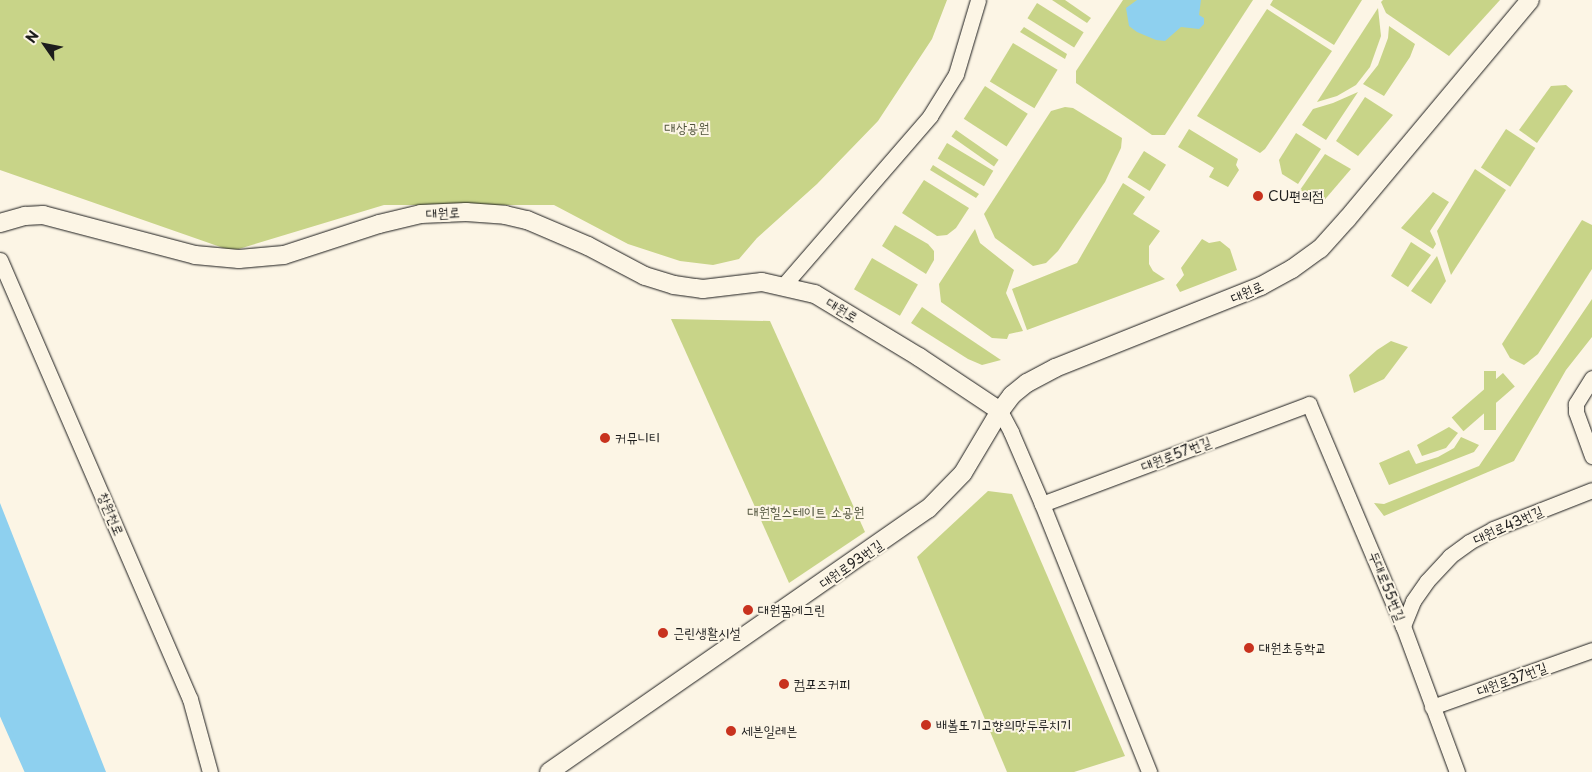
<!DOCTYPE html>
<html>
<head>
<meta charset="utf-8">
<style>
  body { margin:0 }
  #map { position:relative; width:1592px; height:772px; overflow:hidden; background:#fcf5e5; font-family:"Playpen Sans","Poor Story",sans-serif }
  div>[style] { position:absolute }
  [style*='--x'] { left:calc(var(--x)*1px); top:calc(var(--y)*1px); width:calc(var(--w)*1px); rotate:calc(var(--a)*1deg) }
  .green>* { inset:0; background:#c8d488; transform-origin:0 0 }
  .water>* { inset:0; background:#8ed0ef }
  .stream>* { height:5px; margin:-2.5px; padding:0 2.5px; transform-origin:2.5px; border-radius:2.5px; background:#8ed0ef }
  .roads { filter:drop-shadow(0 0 1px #1c1c1c) drop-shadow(0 0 1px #1c1c1c) }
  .minor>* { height:15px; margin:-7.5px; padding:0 7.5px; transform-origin:7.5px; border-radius:7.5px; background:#fcf5e5 }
  .tertiary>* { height:18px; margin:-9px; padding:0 9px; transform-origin:9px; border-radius:9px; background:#fcf5e5 }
  .dots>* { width:14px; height:14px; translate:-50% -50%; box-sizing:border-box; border:2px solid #fcf5e5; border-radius:50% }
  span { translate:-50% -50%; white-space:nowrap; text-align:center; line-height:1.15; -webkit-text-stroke:4px #fcf5e5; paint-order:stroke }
  .park-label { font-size:14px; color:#50533c }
  .poi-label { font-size:14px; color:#1c1c1c }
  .left { translate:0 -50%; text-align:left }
  .street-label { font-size:14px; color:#1c1c1c }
  .north { position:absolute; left:20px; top:20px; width:50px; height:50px; -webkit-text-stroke:4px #fcf5e5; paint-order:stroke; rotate:303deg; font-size:14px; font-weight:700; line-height:20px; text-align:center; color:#1c1c1c }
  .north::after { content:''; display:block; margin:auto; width:18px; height:22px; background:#1c1c1c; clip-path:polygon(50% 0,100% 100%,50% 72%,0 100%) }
</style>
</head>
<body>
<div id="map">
  <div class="green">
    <div style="clip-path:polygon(0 0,947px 0,932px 39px,878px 121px,817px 184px,757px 238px,739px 259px,713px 265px,680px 261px,628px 244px,554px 205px,384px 205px,232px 251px,0 170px)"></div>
    <div style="clip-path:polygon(1052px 0,1065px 0,1091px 18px,1087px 23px)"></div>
    <div style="clip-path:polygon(1123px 0,1253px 0,1165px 135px,1152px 135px,1076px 83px,1076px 71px)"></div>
    <div style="clip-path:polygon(1273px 0,1362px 0,1334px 45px,1270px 5px)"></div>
    <div style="clip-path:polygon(1383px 0,1500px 0,1449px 56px,1386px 13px,1381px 2px)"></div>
    <div style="left:1037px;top:3px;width:55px;height:18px;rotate:32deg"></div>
    <div style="clip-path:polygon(1378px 8px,1381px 36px,1370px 67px,1356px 85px,1337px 96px,1317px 102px)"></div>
    <div style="clip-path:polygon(1267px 9px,1332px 51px,1265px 149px,1260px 153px,1197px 116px)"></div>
    <div style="clip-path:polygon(1389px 26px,1415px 44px,1410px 57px,1384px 96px,1363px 84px,1378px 65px,1388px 38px)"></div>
    <div style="clip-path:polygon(1024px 27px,1067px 54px,1065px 59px,1020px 32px)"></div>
    <div style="left:1013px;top:43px;width:52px;height:45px;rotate:31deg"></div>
    <div style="clip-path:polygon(1566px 85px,1573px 91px,1537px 143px,1519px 130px,1551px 86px)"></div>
    <div style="left:985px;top:86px;width:51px;height:39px;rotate:33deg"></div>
    <div style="clip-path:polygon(1358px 92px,1326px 140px,1302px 125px,1313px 109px,1333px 103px)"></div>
    <div style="clip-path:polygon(1365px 97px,1393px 115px,1358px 156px,1336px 141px)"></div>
    <div style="clip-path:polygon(1065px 107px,1073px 108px,1122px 138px,1121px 148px,1105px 182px,1058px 251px,1046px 263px,1033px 266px,995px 238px,984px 214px,1051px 111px)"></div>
    <div style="clip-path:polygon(1189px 129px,1238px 159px,1236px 165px,1239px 170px,1228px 187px,1209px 177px,1214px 168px,1178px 147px)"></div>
    <div style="left:1506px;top:129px;width:35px;height:46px;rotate:33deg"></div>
    <div style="left:956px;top:130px;width:52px;height:8px;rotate:35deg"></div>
    <div style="clip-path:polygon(1296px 133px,1321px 149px,1298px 184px,1282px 174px,1279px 160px)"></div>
    <div style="left:947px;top:143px;width:54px;height:18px;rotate:31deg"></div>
    <div style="left:1144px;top:151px;width:26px;height:31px;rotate:32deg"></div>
    <div style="clip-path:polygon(1325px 154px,1351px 169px,1321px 204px,1300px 190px)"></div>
    <div style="clip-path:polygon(933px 165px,979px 194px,976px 198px,930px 170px)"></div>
    <div style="clip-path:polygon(1475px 169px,1506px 190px,1451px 275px,1437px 231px)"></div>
    <div style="clip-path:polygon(924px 180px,969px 208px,956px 228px,947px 235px,937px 236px,902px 213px)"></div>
    <div style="clip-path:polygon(1123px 183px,1145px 197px,1133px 214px,1160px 231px,1149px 246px,1149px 264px,1153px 271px,1165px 279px,1027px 330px,1012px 289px,1077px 263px)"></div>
    <div style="clip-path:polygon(1433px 192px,1449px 202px,1430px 231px,1436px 244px,1433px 249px,1401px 228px)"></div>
    <div style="clip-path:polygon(1582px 220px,1592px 225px,1592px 269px,1538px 354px,1524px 365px,1510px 358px,1502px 344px)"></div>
    <div style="clip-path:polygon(895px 225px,928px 244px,934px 251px,934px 260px,926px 274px,882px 246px)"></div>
    <div style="clip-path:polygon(975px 229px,980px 243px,1014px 270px,1006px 293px,1023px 331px,1009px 334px,1007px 339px,992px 338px,941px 302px,939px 284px)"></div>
    <div style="clip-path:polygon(1202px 239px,1209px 243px,1220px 241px,1230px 249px,1237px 270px,1180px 292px,1176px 285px,1184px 275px,1181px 268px)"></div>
    <div style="clip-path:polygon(1411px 242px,1431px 255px,1408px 287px,1391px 276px)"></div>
    <div style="clip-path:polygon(1437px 256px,1446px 281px,1431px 304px,1411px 291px)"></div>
    <div style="left:872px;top:258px;width:53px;height:36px;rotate:30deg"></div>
    <div style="clip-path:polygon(1592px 299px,1592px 337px,1566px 370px,1514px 461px,1384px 516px,1374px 503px,1384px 504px,1479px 466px)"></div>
    <div style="clip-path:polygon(922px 307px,1001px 360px,982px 365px,968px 359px,911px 323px)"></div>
    <div style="clip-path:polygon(671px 319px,770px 321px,865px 532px,789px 583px)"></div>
    <div style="clip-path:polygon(1391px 341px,1408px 347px,1384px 379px,1354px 393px,1349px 375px,1377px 350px)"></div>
    <div style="left:1484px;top:371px;width:12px;height:59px"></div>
    <div style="left:1503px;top:373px;width:18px;height:68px;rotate:49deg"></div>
    <div style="clip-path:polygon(1449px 427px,1458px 433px,1446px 448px,1422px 456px,1417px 445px)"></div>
    <div style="clip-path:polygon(1461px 437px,1479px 445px,1474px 452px,1389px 485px,1379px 463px,1409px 450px,1416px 464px,1438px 457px,1454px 448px)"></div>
    <div style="clip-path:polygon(988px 491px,1012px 494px,1125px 756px,1074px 772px,1007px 772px,917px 557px)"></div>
  </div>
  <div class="water">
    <div style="clip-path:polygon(1137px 0,1201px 0,1199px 15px,1204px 18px,1204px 24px,1199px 29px,1181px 27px,1165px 41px,1156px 40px,1137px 32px,1129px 26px,1126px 8px)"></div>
    <div style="clip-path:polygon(0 503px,106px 772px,27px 772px,0 711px)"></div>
  </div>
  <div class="stream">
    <div style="--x:0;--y:711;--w:67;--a:66.1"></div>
  </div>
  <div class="roads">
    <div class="minor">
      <div style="--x:0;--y:260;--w:478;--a:66.6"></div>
      <div style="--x:190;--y:699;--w:76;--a:74.7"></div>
      <div style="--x:783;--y:286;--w:225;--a:-49.1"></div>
      <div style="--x:930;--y:116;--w:49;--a:-58.2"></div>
      <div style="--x:956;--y:74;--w:77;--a:-73.4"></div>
      <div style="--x:1592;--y:378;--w:31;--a:122"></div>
      <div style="--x:1576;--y:404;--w:8;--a:90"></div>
      <div style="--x:1576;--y:412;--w:47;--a:70"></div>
      <div style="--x:1000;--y:411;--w:24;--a:62"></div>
      <div style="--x:1011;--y:432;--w:78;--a:66.7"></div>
      <div style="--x:1042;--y:504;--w:289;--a:68.2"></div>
      <div style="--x:1042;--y:504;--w:285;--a:-20.5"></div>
      <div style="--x:1309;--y:404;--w:241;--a:67.1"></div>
      <div style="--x:1403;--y:626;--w:156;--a:69.7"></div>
      <div style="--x:1403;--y:626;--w:27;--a:-68"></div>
      <div style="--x:1413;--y:601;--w:24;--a:-55"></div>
      <div style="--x:1427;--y:581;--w:34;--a:-47"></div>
      <div style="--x:1450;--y:556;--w:24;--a:-36"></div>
      <div style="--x:1469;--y:542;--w:27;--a:-28"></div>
      <div style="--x:1493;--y:529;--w:106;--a:-21.5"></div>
      <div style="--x:1432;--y:707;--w:170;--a:-19.6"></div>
    </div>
    <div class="tertiary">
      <div style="--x:0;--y:223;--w:26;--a:-16"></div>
      <div style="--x:25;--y:216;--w:18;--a:-3"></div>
      <div style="--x:43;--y:215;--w:157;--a:14.7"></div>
      <div style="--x:195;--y:255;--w:44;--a:5.2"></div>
      <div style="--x:239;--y:259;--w:45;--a:-5.1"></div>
      <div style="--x:284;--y:255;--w:100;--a:-18.1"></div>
      <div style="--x:379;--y:224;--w:43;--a:-13.4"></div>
      <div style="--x:421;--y:214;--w:45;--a:-2.5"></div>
      <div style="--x:466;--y:212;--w:39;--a:4"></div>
      <div style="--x:505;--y:215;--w:23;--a:13"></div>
      <div style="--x:527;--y:220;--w:66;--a:23.1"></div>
      <div style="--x:588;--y:246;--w:64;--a:27.8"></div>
      <div style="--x:645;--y:276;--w:30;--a:17"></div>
      <div style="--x:674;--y:285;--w:29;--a:8"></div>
      <div style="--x:703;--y:289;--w:59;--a:-6.8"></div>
      <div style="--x:762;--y:282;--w:54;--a:12.8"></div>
      <div style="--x:815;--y:294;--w:122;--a:31.2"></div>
      <div style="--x:919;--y:357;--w:97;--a:33.7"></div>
      <div style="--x:549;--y:772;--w:461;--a:-34.8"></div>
      <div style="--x:928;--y:509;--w:50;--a:-45.8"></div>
      <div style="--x:963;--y:473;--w:72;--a:-59.2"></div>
      <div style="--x:1000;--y:411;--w:20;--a:-53"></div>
      <div style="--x:1012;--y:395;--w:19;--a:-39"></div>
      <div style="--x:1027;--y:383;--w:32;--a:-28"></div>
      <div style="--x:1055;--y:368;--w:222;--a:-21.7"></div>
      <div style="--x:1261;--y:286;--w:35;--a:-29"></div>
      <div style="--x:1292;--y:269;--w:34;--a:-36"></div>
      <div style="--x:1320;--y:249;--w:40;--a:-48"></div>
      <div style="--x:1347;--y:219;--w:285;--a:-50.1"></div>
    </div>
  </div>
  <div class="dots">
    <div style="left:1258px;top:196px;background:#c8321e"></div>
    <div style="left:605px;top:438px;background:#c8321e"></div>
    <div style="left:748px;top:610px;background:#c8321e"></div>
    <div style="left:663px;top:633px;background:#c8321e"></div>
    <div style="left:1249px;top:648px;background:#c8321e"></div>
    <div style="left:784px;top:684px;background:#c8321e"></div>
    <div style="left:926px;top:725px;background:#c8321e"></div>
    <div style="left:731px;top:731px;background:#c8321e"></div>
  </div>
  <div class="park-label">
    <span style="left:687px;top:128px">대상공원</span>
    <span style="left:806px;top:512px">대원힐스테이트 소공원</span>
  </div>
  <div class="poi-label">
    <span class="left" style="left:1268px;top:196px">CU편의점</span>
    <span class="left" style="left:615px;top:438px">커뮤니티</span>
    <span class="left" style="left:758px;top:610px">대원꿈에그린</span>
    <span class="left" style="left:673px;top:633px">근린생활시설</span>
    <span class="left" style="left:1259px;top:648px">대원초등학교</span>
    <span class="left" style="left:794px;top:684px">컴포즈커피</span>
    <span class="left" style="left:936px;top:725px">배볼또기고향의맛두루치기</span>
    <span class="left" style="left:741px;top:731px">세븐일레븐</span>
  </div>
  <div class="street-label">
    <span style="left:443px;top:213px;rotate:-3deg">대원로</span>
    <span style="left:1247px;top:292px;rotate:-24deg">대원로</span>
    <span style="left:842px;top:310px;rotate:31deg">대원로</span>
    <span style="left:1176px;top:454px;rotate:-21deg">대원로57번길</span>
    <span style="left:111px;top:514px;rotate:67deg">창원천로</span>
    <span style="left:1508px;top:525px;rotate:-24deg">대원로43번길</span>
    <span style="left:851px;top:564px;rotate:-35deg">대원로93번길</span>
    <span style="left:1387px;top:586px;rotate:68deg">두대로55번길</span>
    <span style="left:1512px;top:679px;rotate:-20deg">대원로37번길</span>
  </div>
  <div class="north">N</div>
</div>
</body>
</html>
